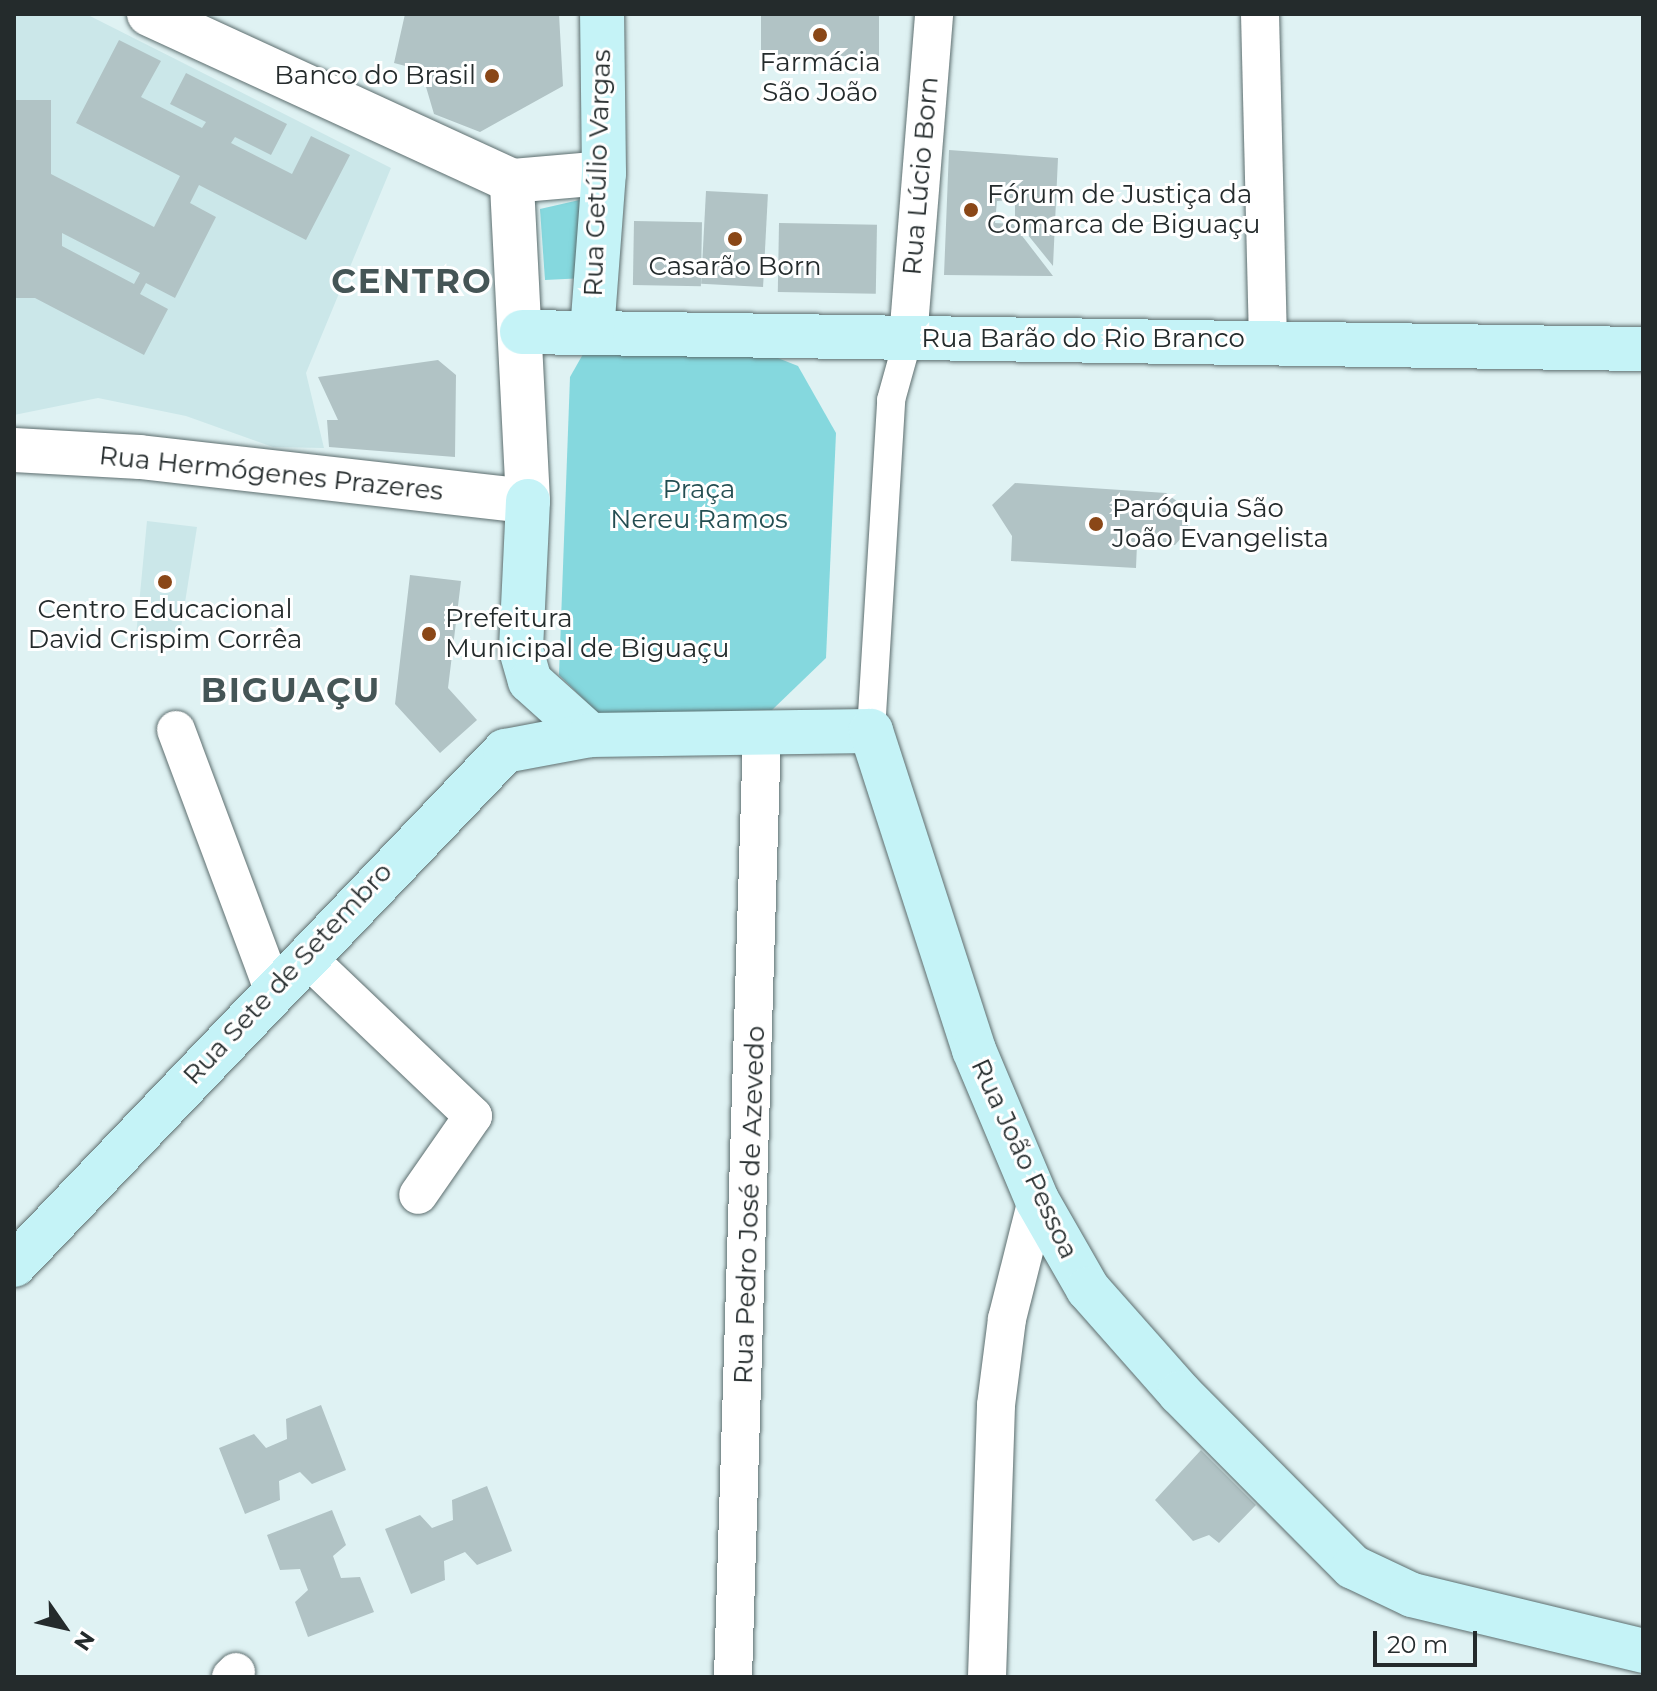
<!DOCTYPE html>
<html>
<head>
<meta charset="utf-8">
<style>
  body { margin:0 }
  #map { position:relative; width:1657px; height:1691px; overflow:hidden; background:#dff2f3; font-family:Montserrat,sans-serif }
  div>[style] { position:absolute }
  [style*='--x'] { left:calc(var(--x)*1px); top:calc(var(--y)*1px); width:calc(var(--w)*1px); rotate:calc(var(--a)*1deg) }
  .built>* { inset:0; background:#cbe7e9 }
  .green>* { inset:0; background:#85d8de }
  .building>* { inset:0; background:#b1c3c5; transform-origin:0 0 }
  .roads { filter:drop-shadow(0 0 2px #5d6e6f) drop-shadow(0 0 2px #5d6e6f) }
  .pedestrian>* { height:28px; margin:-14px; padding:0 14px; transform-origin:14px; border-radius:14px; background:#fff }
  .minor>* { height:38px; margin:-19px; padding:0 19px; transform-origin:19px; border-radius:19px; background:#fff }
  .tertiary>* { height:44px; margin:-22px; padding:0 22px; transform-origin:22px; border-radius:22px; background:#fff }
  .secondary>* { height:44px; margin:-22px; padding:0 22px; transform-origin:22px; border-radius:22px; background:#c5f3f7 }
  .dots>* { width:22px; height:22px; translate:-50% -50%; box-sizing:border-box; border:4px solid #fff; border-radius:50% }
  span { translate:-50% -50%; white-space:nowrap; text-align:center; line-height:1.15; -webkit-text-stroke:6px #fff; paint-order:stroke }
  .poi-label { font-size:26px; color:#242b2c }
  .right { translate:-100% -50%; text-align:right }
  .left { translate:0 -50%; text-align:left }
  .street-label { font-size:26px; color:#242b2c }
  .park-label { font-size:26px; color:#244e52 }
  .district-label { font-size:34px; color:#455556; font-weight:700; letter-spacing:2px }
  .frame { position:absolute; inset:0; border:16px solid #242b2c; pointer-events:none }
  .north { position:absolute; left:24px; top:1587px; width:80px; height:80px; -webkit-text-stroke:6px #fff; paint-order:stroke; rotate:124deg; font-size:22px; font-weight:700; line-height:32px; text-align:center; color:#242b2c }
  .north::after { content:''; display:block; margin:auto; width:28px; height:36px; background:#242b2c; clip-path:polygon(50% 0,100% 100%,50% 72%,0 100%) }
  .scale { position:absolute; left:1373px; top:1631px; width:104px; height:36px; box-sizing:border-box; border:4px solid #242b2c; border-top:0; padding-left:10px; font-size:24px; line-height:28px; white-space:nowrap; color:#242b2c; -webkit-text-stroke:6px #fff; paint-order:stroke }
</style>
</head>
<body>
<div id="map">
  <div class="built">
    <div style="clip-path:polygon(14px 14px,86px 14px,391px 168px,306px 373px,324px 448px,273px 447px,186px 416px,98px 398px,14px 415px)"></div>
    <div style="clip-path:polygon(147px 521px,197px 527px,179px 640px,136px 636px)"></div>
  </div>
  <div class="green">
    <div style="clip-path:polygon(588px 198px,585px 278px,545px 280px,540px 209px)"></div>
    <div style="clip-path:polygon(591px 340px,740px 343px,798px 366px,836px 433px,826px 658px,772px 710px,600px 715px,559px 675px,570px 377px)"></div>
  </div>
  <div class="building">
    <div style="clip-path:polygon(405px 14px,559px 14px,563px 86px,480px 132px,434px 114px,421px 70px,394px 63px)"></div>
    <div style="left:761px;top:14px;width:118px;height:42px"></div>
    <div style="clip-path:polygon(evenodd,119px 40px,161px 61px,141px 97px,202px 128px,206px 122px,170px 104px,186px 73px,287px 124px,271px 155px,235px 137px,231px 143px,292px 174px,311px 136px,350px 155px,306px 240px,199px 185px,190px 203px,216px 217px,175px 298px,146px 283px,140px 294px,168px 309px,144px 355px,35px 298px,14px 298px,14px 100px,51px 100px,51px 174px,154px 227px,180px 176px,76px 123px,119px 40px,62px 233px,140px 273px,134px 284px,62px 246px,62px 233px)"></div>
    <div style="clip-path:polygon(949px 150px,1058px 158px,1053px 266px,1015px 219px,1015px 200px,997px 201px,995px 223px,1013px 224px,1053px 276px,944px 275px)"></div>
    <div style="left:706px;top:191px;width:62px;height:93px;rotate:3deg"></div>
    <div style="left:634px;top:221px;width:68px;height:64px;rotate:1deg"></div>
    <div style="left:779px;top:223px;width:98px;height:69px;rotate:1deg"></div>
    <div style="clip-path:polygon(438px 360px,456px 375px,455px 457px,329px 447px,327px 420px,338px 420px,318px 377px)"></div>
    <div style="clip-path:polygon(1015px 483px,1166px 493px,1182px 505px,1189px 529px,1175px 545px,1137px 544px,1136px 568px,1011px 561px,1012px 536px,992px 505px)"></div>
    <div style="clip-path:polygon(410px 575px,461px 581px,448px 688px,477px 720px,440px 753px,395px 704px)"></div>
    <div style="clip-path:polygon(321px 1405px,346px 1470px,312px 1484px,300px 1472px,279px 1481px,280px 1500px,245px 1514px,219px 1448px,254px 1434px,266px 1448px,287px 1439px,286px 1419px)"></div>
    <div style="clip-path:polygon(1201px 1450px,1256px 1505px,1219px 1543px,1209px 1535px,1193px 1541px,1155px 1500px)"></div>
    <div style="clip-path:polygon(487px 1486px,512px 1551px,477px 1565px,465px 1552px,444px 1561px,445px 1580px,411px 1594px,385px 1529px,420px 1515px,432px 1528px,453px 1520px,452px 1500px)"></div>
    <div style="clip-path:polygon(332px 1510px,346px 1545px,333px 1556px,341px 1578px,360px 1577px,374px 1612px,308px 1637px,295px 1602px,308px 1590px,300px 1569px,280px 1570px,267px 1535px)"></div>
  </div>
  <div class="roads">
    <div class="pedestrian">
      <div style="--x:871;--y:731;--w:332;--a:-86.5"></div>
      <div style="--x:891;--y:400;--w:63;--a:-74.4"></div>
    </div>
    <div class="minor">
      <div style="--x:1260;--y:14;--w:326;--a:88.6"></div>
      <div style="--x:908;--y:339;--w:326;--a:-85.4"></div>
      <div style="--x:176;--y:730;--w:278;--a:69.5"></div>
      <div style="--x:305;--y:956;--w:232;--a:43.6"></div>
      <div style="--x:473;--y:1116;--w:96;--a:124.8"></div>
      <div style="--x:231;--y:1677;--w:7;--a:-45"></div>
      <div style="--x:733;--y:1677;--w:944;--a:-88.24"></div>
      <div style="--x:987;--y:1677;--w:272;--a:-88.1"></div>
      <div style="--x:996;--y:1405;--w:87;--a:-82.7"></div>
      <div style="--x:1007;--y:1319;--w:123;--a:-75.9"></div>
    </div>
    <div class="tertiary">
      <div style="--x:149;--y:14;--w:400;--a:24.7"></div>
      <div style="--x:512;--y:181;--w:92;--a:-5"></div>
      <div style="--x:14;--y:450;--w:126;--a:3.2"></div>
      <div style="--x:140;--y:457;--w:390;--a:6.5"></div>
      <div style="--x:528;--y:501;--w:320;--a:-92.9"></div>
    </div>
    <div class="secondary">
      <div style="--x:522;--y:332;--w:1121;--a:0.87"></div>
      <div style="--x:592;--y:332;--w:159;--a:-85.7"></div>
      <div style="--x:604;--y:173;--w:159;--a:-90.7"></div>
      <div style="--x:528;--y:501;--w:149;--a:92.7"></div>
      <div style="--x:521;--y:650;--w:32;--a:74"></div>
      <div style="--x:530;--y:681;--w:81;--a:42"></div>
      <div style="--x:14;--y:1265;--w:711;--a:-46.31"></div>
      <div style="--x:505;--y:751;--w:86;--a:-10.7"></div>
      <div style="--x:590;--y:735;--w:281;--a:-0.8"></div>
      <div style="--x:871;--y:731;--w:335;--a:72.1"></div>
      <div style="--x:974;--y:1050;--w:163;--a:67.2"></div>
      <div style="--x:1037;--y:1200;--w:103;--a:60.2"></div>
      <div style="--x:1088;--y:1289;--w:139;--a:48.5"></div>
      <div style="--x:1180;--y:1393;--w:245;--a:45.2"></div>
      <div style="--x:1353;--y:1567;--w:65;--a:25.4"></div>
      <div style="--x:1412;--y:1595;--w:238;--a:13.6"></div>
    </div>
  </div>
  <div class="dots">
    <div style="left:820px;top:35px;background:#8a4717"></div>
    <div style="left:492px;top:76px;background:#8a4717"></div>
    <div style="left:971px;top:210px;background:#8a4717"></div>
    <div style="left:735px;top:239px;background:#8a4717"></div>
    <div style="left:1096px;top:524px;background:#8a4717"></div>
    <div style="left:165px;top:582px;background:#8a4717"></div>
    <div style="left:429px;top:634px;background:#8a4717"></div>
  </div>
  <div class="poi-label">
    <span style="left:820px;top:78px">Farmácia<br>São João</span>
    <span class="right" style="left:476px;top:76px">Banco do Brasil</span>
    <span class="left" style="left:987px;top:210px">Fórum de Justiça da<br>Comarca de Biguaçu</span>
    <span style="left:735px;top:267px">Casarão Born</span>
    <span class="left" style="left:1112px;top:524px">Paróquia São<br>João Evangelista</span>
    <span style="left:165px;top:625px">Centro Educacional<br>David Crispim Corrêa</span>
    <span class="left" style="left:445px;top:634px">Prefeitura<br>Municipal de Biguaçu</span>
  </div>
  <div class="street-label">
    <span style="left:598px;top:173px;rotate:-88deg">Rua Getúlio Vargas</span>
    <span style="left:921px;top:176px;rotate:-85deg">Rua Lúcio Born</span>
    <span style="left:1083px;top:339px">Rua Barão do Rio Branco</span>
    <span style="left:271px;top:474px;rotate:6deg">Rua Hermógenes Prazeres</span>
    <span style="left:288px;top:974px;rotate:-47deg">Rua Sete de Setembro</span>
    <span style="left:1024px;top:1159px;rotate:65deg">Rua João Pessoa</span>
    <span style="left:750px;top:1205px;rotate:-88deg">Rua Pedro José de Azevedo</span>
  </div>
  <div class="park-label">
    <span style="left:699px;top:505px">Praça<br>Nereu Ramos</span>
  </div>
  <div class="district-label">
    <span style="left:412px;top:282px">CENTRO</span>
    <span style="left:291px;top:691px">BIGUAÇU</span>
  </div>
  <div class="frame"></div>
  <div class="north">N</div>
  <div class="scale">20 m</div>
</div>
</body>
</html>
